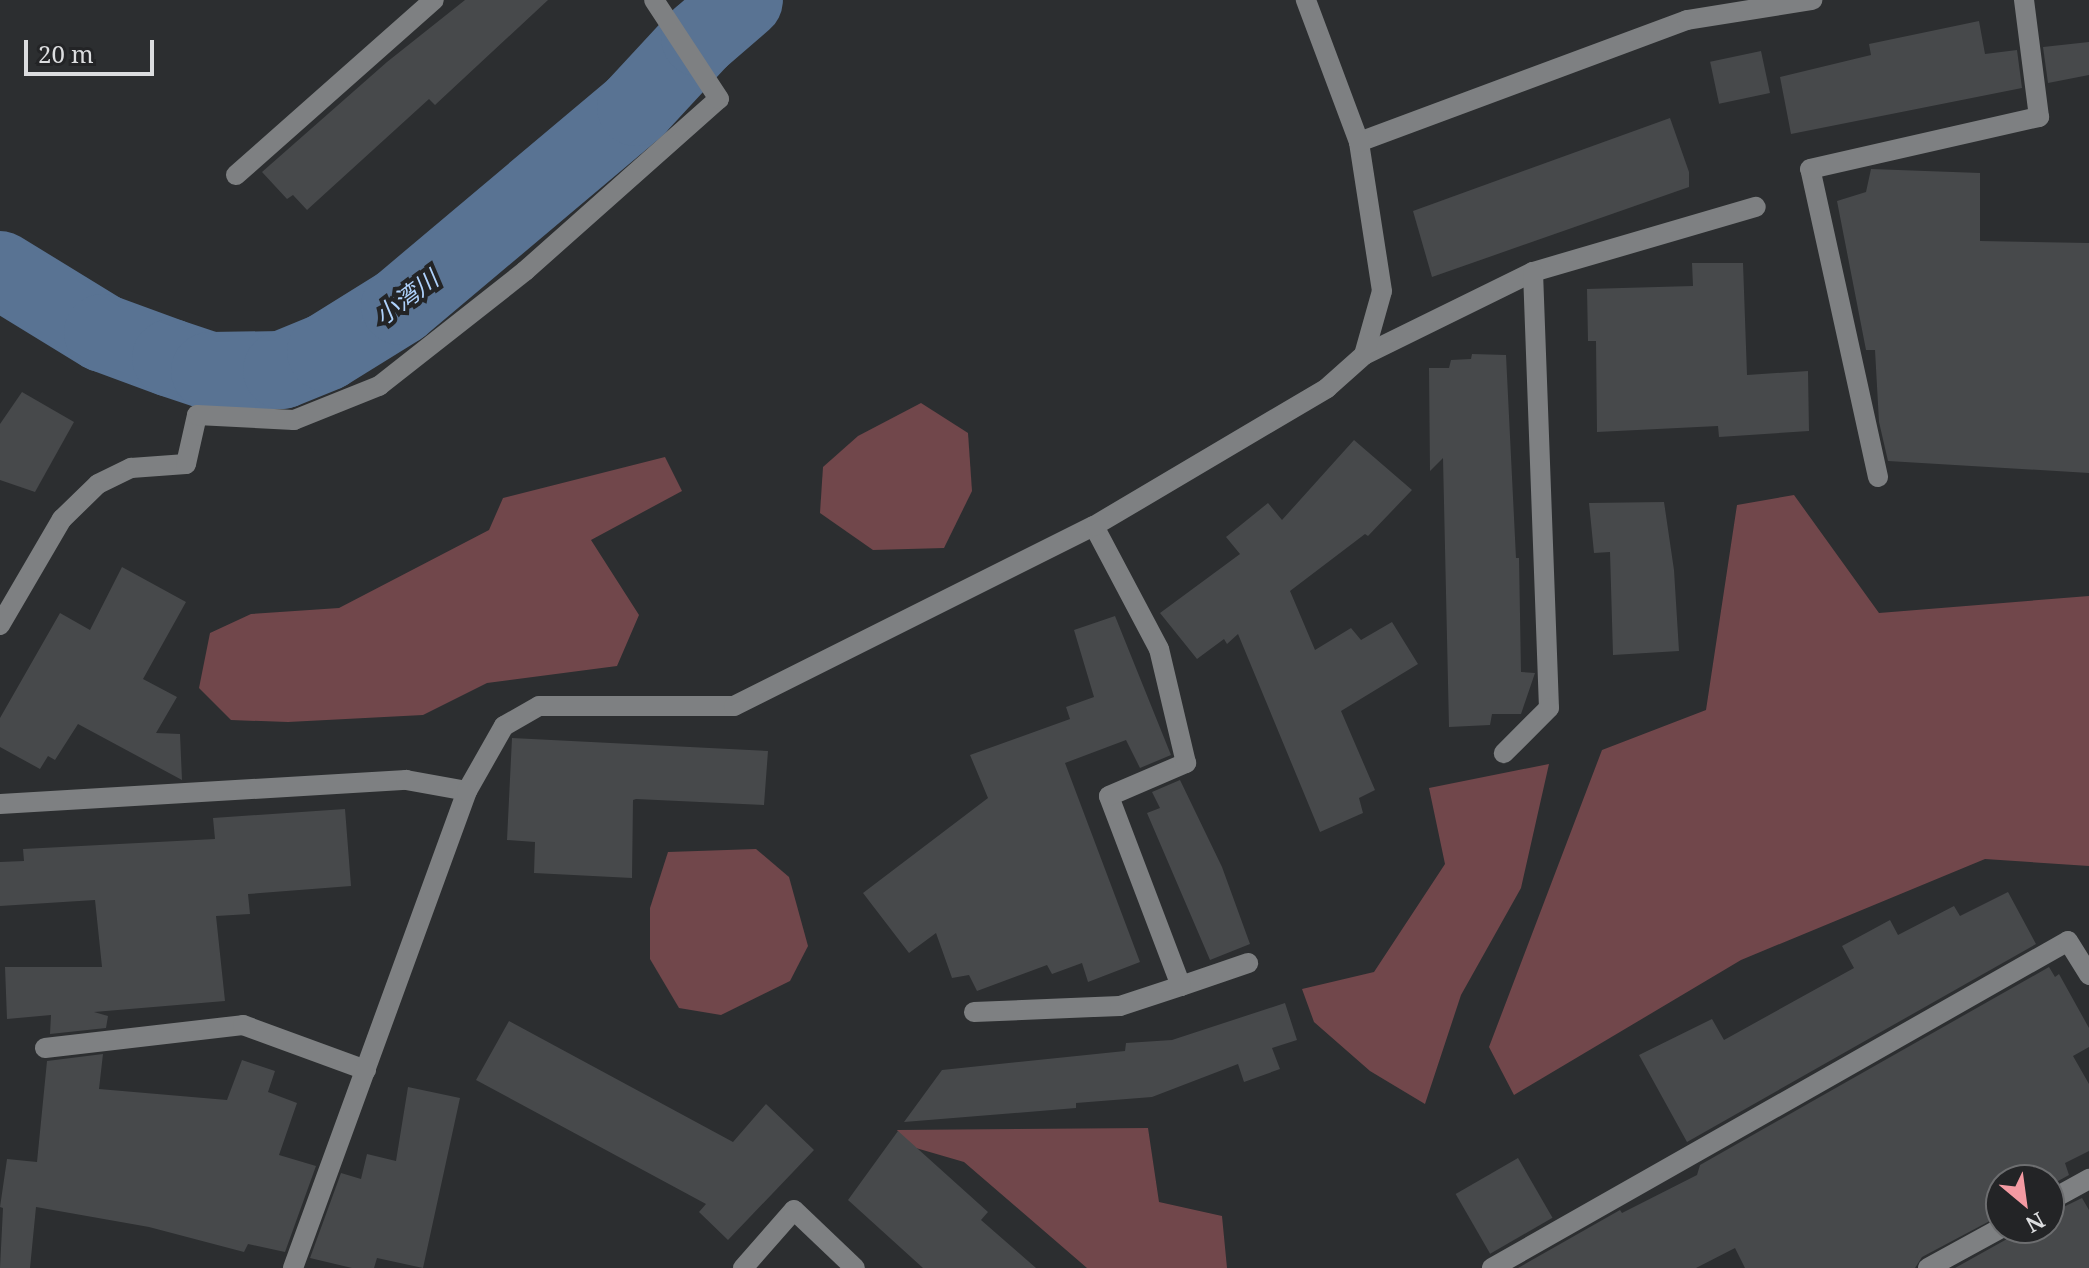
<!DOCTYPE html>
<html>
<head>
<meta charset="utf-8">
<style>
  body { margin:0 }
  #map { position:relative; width:2089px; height:1268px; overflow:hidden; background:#2c2e30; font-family:"Noto Serif","Noto Sans JP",serif }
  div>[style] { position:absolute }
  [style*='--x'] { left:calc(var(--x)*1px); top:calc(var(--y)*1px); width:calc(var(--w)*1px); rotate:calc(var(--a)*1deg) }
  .forest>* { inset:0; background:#71474b }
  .river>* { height:78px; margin:-39px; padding:0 39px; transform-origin:39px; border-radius:39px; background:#597393 }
  .building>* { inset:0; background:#47494b; transform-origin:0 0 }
  .minor>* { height:20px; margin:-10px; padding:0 10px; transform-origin:10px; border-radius:10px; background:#7e8082 }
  span { translate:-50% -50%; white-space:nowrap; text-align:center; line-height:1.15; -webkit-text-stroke:8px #232426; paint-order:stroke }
  .water-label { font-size:24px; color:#afd2fc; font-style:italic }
  .north { position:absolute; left:1985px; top:1164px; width:80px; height:80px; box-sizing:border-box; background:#232426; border:2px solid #6d6e70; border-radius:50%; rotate:151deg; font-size:22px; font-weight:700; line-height:32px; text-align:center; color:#dcdddf }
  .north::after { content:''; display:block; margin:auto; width:28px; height:36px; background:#f49aa2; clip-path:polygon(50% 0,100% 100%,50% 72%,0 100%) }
  .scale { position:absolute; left:24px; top:40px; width:130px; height:36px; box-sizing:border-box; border:4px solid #dcdddf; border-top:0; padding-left:10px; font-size:24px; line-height:28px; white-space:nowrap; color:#dcdddf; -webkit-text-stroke:6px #232426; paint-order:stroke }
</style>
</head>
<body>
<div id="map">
  <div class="forest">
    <div style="clip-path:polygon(921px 403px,968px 433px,972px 491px,944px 548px,873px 550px,820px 513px,823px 467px,858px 436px)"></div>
    <div style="clip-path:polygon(665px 457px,682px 491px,591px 540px,639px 615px,617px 666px,487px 683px,423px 715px,288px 722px,231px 720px,199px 688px,210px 633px,251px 614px,339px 608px,489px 530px,503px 498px)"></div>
    <div style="clip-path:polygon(1794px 495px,1879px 613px,2089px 596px,2089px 866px,1985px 859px,1741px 960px,1514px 1095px,1489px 1047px,1602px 750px,1706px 710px,1737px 505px)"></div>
    <div style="clip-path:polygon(1549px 764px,1521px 888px,1461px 995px,1425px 1104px,1370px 1071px,1314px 1022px,1302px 989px,1374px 972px,1445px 864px,1429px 788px)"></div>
    <div style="clip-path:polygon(756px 849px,789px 877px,808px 946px,790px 981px,721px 1015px,679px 1008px,650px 959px,650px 908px,668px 852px)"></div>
    <div style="clip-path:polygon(1148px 1128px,1159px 1202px,1222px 1216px,1227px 1268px,1087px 1268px,964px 1162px,909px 1146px,897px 1130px)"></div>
  </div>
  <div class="river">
    <div style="--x:0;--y:270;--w:121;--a:31.5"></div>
    <div style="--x:103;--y:333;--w:72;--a:20.2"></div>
    <div style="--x:171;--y:358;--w:41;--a:18.4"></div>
    <div style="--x:210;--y:371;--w:72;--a:-0.8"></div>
    <div style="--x:282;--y:370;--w:48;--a:-22.2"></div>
    <div style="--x:326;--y:352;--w:87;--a:-31.9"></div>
    <div style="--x:400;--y:306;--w:309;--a:-40.1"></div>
    <div style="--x:636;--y:107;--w:94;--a:-47.2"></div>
    <div style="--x:700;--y:38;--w:58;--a:-40.8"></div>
  </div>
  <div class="building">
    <div style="clip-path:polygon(465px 0,548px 0,435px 105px,429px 99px,307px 210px,293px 195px,287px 199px,262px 172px,387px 62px)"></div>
    <div style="clip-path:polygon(1979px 21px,1985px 54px,2017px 50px,2022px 88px,1791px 134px,1780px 77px,1871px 55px,1869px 44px)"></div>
    <div style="clip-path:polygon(2089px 42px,2089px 75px,2048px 83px,2043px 47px)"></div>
    <div style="left:1761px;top:51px;width:43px;height:52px;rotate:78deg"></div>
    <div style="clip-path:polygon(1670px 118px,1689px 172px,1689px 187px,1432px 277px,1413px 211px)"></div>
    <div style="clip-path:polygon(1871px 169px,1980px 173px,1980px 241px,2089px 243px,2089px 473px,1888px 461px,1879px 422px,1875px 350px,1866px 350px,1837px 201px,1866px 192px)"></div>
    <div style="clip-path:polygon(1692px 263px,1743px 263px,1747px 375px,1808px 371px,1809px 431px,1719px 437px,1718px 426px,1597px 432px,1596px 341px,1588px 341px,1587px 289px,1693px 286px)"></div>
    <div style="clip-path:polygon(1472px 354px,1506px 355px,1516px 558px,1519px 558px,1521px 672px,1535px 673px,1521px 714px,1492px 714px,1490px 725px,1449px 727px,1443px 458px,1430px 471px,1429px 368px,1449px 368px,1451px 360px,1471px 359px)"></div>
    <div style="clip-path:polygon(22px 392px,74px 422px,35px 492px,0 480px,0 424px)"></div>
    <div style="clip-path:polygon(1354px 440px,1412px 490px,1368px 536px,1365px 534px,1290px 591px,1315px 650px,1351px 628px,1361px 640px,1392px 622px,1418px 664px,1341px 711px,1375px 790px,1359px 798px,1363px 813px,1320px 832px,1238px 634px,1227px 644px,1224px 639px,1197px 659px,1160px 613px,1240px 554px,1226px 537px,1268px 503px,1282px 520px)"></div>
    <div style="clip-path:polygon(1664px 502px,1674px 570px,1679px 651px,1613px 655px,1610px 552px,1594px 553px,1589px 503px)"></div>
    <div style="clip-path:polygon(122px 567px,186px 602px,143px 679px,177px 697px,156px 733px,180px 734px,182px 780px,78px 724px,55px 760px,48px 756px,40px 769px,0 747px,0 718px,60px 613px,90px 630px)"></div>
    <div style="clip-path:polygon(1115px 616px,1171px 755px,1140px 768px,1126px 740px,1065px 763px,1140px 962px,1088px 982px,1082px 963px,1052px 974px,1047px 965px,977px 991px,969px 975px,952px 978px,936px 933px,909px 953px,863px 893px,988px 798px,970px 755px,1070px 719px,1066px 707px,1094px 697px,1074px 630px)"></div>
    <div style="clip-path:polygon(512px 738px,768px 751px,764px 805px,636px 799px,633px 800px,632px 878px,534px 873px,535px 842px,507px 840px)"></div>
    <div style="clip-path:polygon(1180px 780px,1222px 867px,1250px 944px,1210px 960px,1147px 813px,1160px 808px,1152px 792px)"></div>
    <div style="clip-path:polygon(345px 809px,351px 886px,248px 894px,250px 914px,216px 916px,225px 1001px,94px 1012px,108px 1016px,106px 1028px,50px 1034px,51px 1015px,7px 1019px,5px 967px,102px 967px,95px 900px,0 906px,0 862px,24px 861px,23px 849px,215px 839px,213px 818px)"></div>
    <div style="clip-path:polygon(2008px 892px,2036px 944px,1687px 1142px,1639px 1055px,1712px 1019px,1724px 1040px,1854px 968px,1842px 946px,1890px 920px,1898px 935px,1954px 906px,1960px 916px)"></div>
    <div style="clip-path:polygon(2049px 967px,2055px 977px,2059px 974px,2089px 1028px,2089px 1047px,2073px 1056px,2089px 1084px,2089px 1151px,2065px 1163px,2069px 1175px,2049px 1186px,2049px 1180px,2001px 1180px,2001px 1215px,1922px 1257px,1915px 1268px,1745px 1268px,1735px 1248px,1696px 1268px,1518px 1268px,1620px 1210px,1622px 1213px,1697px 1175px,1700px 1165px)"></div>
    <div style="clip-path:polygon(1285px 1003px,1297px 1040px,1272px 1048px,1280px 1069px,1244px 1082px,1238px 1064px,1152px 1097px,1076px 1103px,1076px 1108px,904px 1122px,942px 1070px,1125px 1051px,1126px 1043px,1172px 1040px)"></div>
    <div style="clip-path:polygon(509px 1021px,733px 1142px,766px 1104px,814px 1150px,728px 1240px,699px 1212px,706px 1204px,476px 1080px)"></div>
    <div style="clip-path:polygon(103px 1054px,99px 1089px,227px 1100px,242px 1060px,275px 1071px,268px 1092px,297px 1103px,279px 1155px,316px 1166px,285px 1252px,248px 1244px,244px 1252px,149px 1227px,36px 1207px,30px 1268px,0 1268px,3px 1208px,0 1207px,7px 1159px,37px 1162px,47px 1061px)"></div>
    <div style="clip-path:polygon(408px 1087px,460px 1098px,423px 1268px,377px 1258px,374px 1268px,352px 1268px,310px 1258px,341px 1173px,361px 1179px,367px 1154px,396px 1161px)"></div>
    <div style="clip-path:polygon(898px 1131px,988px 1212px,981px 1220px,1036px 1268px,923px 1268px,848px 1200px)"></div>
    <div style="left:1518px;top:1158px;width:69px;height:72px;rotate:60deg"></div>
    <div style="clip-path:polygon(2082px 1198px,2089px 1210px,2089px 1268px,1955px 1268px,2007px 1239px,2014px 1228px,2049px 1228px,2049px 1214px)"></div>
  </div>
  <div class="minor">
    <div style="--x:1359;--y:142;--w:350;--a:-20.4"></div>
    <div style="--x:1687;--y:20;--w:127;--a:-9.1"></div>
    <div style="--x:236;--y:175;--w:264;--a:-41.5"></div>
    <div style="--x:1533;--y:272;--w:232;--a:-16.3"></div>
    <div style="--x:1364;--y:355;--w:188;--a:-26.2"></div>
    <div style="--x:1533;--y:272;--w:436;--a:87.9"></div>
    <div style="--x:1549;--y:708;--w:64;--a:135"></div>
    <div style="--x:1878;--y:477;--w:315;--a:-102.4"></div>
    <div style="--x:1810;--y:169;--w:235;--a:-12.8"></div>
    <div style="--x:2039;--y:117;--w:118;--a:-97.3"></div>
    <div style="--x:0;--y:625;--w:123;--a:-59.7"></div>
    <div style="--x:62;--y:519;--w:50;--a:-44.2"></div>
    <div style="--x:98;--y:484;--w:37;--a:-26"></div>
    <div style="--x:131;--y:468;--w:55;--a:-4.2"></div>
    <div style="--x:186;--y:464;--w:50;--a:-77.3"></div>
    <div style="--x:197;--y:415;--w:97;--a:3"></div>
    <div style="--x:294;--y:420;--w:92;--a:-21.8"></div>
    <div style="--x:379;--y:386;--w:186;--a:-38.2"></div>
    <div style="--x:525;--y:271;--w:259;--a:-41.6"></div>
    <div style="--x:719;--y:99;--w:118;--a:-123.3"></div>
    <div style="--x:0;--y:804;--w:407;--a:-3.4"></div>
    <div style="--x:406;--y:780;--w:62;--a:10.2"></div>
    <div style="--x:1181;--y:986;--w:71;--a:-18.9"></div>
    <div style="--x:974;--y:1012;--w:146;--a:-2.4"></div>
    <div style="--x:1120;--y:1006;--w:64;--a:-18.2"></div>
    <div style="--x:1181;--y:986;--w:203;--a:-110.8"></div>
    <div style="--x:1109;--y:796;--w:84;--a:-23.2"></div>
    <div style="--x:1186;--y:763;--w:117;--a:-103.3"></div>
    <div style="--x:1159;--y:649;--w:139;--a:-117.9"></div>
    <div style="--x:45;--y:1048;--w:199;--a:-6.6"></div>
    <div style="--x:243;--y:1025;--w:131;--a:20.1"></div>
    <div style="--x:2049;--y:1201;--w:46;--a:-28.8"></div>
    <div style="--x:293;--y:1268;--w:508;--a:-69.96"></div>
    <div style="--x:467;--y:791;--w:75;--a:-60.4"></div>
    <div style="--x:504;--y:726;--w:40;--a:-29.7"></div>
    <div style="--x:539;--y:706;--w:195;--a:0"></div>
    <div style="--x:734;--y:706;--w:402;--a:-26.6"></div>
    <div style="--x:1094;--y:526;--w:271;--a:-30.6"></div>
    <div style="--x:1327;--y:388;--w:50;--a:-41.7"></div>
    <div style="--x:1364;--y:355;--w:66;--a:-74.3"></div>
    <div style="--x:1382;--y:291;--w:151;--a:-98.8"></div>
    <div style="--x:1359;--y:142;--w:152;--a:-110.5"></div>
    <div style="--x:743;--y:1268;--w:77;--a:-48.7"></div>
    <div style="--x:794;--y:1210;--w:84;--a:43.6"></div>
    <div style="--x:1492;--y:1268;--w:662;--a:-29.58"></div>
    <div style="--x:2068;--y:941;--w:40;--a:58"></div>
    <div style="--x:1928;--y:1268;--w:83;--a:-28.7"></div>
  </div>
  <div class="water-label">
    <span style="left:406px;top:297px;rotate:-37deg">小湾川</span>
  </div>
  <div class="north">N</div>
  <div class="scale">20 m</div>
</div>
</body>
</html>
